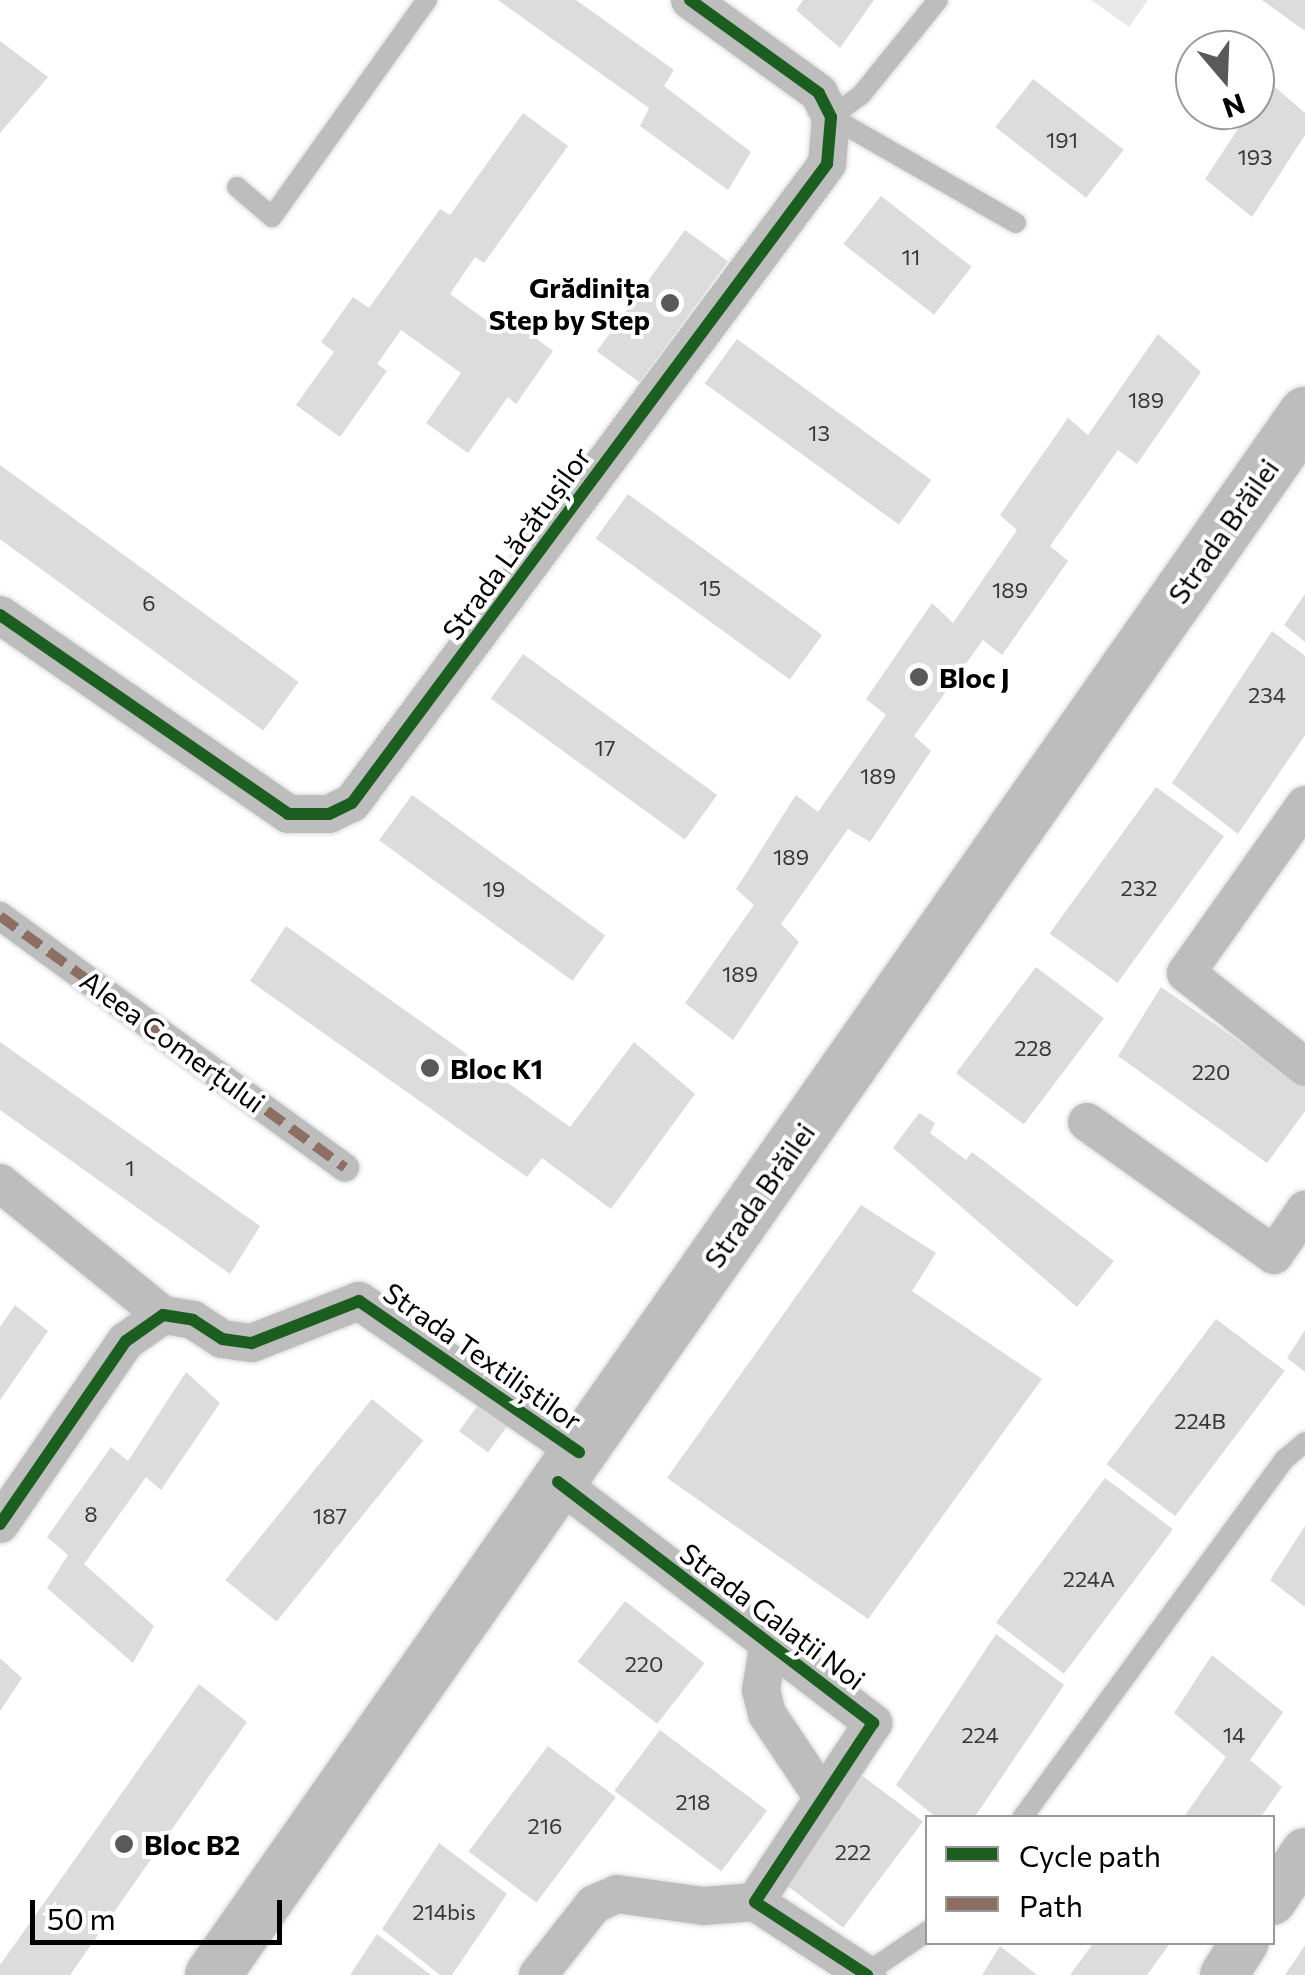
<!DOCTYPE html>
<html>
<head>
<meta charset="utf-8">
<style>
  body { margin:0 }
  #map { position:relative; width:1305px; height:1975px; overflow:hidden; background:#fff; font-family:Commissioner,sans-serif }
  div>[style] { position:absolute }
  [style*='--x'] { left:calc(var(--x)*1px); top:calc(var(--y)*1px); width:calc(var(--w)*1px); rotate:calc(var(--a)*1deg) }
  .green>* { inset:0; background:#e8e8e8 }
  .building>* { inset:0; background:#dcdcdc; transform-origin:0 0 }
  .roads { filter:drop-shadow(0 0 2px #dbdbdb) drop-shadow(0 0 2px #dbdbdb) }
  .service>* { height:20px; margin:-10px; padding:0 10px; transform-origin:10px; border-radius:10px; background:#bdbdbd }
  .pedestrian>* { height:28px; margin:-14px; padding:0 14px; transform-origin:14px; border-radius:14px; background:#bdbdbd }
  .minor>* { height:38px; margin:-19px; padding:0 19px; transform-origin:19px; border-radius:19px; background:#bdbdbd }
  .tertiary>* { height:48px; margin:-24px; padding:0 24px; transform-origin:24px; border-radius:24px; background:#bdbdbd }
  .primary>* { height:55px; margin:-27.5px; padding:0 27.5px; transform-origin:27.5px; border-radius:27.5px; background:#bdbdbd }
  .quiet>* { height:10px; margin-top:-5px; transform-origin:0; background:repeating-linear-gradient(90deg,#8d6e63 0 20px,transparent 0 30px) }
  .cycleway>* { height:12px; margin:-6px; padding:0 6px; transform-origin:6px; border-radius:6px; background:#1b5e20 }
  .dots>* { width:28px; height:28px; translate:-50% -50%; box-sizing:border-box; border:5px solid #fff; border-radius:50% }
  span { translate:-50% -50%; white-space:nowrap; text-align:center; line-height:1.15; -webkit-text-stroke:8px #fff; paint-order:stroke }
  .number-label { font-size:22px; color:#373737 }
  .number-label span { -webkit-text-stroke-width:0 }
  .poi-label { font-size:28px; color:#000; font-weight:700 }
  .right { translate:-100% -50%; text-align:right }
  .left { translate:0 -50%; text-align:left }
  .street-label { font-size:28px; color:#000 }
  .legend { position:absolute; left:925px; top:1815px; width:350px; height:130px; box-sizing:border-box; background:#fff; border:2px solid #999; margin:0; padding:12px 18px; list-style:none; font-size:30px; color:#000 }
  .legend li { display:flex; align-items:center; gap:20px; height:50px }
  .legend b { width:50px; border:2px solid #999 }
  .north { position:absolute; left:1175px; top:30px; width:100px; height:100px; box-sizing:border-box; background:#fff; border:2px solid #999; border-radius:50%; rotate:161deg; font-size:28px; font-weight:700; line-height:40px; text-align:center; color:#000 }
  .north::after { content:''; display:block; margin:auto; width:35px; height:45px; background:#595959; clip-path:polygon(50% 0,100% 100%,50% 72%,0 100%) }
  .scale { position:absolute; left:30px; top:1900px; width:252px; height:45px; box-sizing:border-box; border:5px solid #000; border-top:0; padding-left:12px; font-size:30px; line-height:35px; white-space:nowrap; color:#000; -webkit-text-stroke:8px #fff; paint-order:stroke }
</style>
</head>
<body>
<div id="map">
  <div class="green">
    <div style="clip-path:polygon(1091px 0,1148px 0,1129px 27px)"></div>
  </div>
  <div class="building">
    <div style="clip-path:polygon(498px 0,576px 0,674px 70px,664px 86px,751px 152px,728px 190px,640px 126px,649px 108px)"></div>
    <div style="clip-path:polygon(803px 0,874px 0,840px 48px,796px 10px)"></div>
    <div style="clip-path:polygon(1262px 0,1305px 0,1305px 31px)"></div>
    <div style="clip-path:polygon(0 41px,48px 77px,0 133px)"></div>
    <div style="left:1033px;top:79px;width:115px;height:61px;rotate:38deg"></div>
    <div style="clip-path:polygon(1269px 82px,1305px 113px,1305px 135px,1252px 217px,1205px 179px)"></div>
    <div style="clip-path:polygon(523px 113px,568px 146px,484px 263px,475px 257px,450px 294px,501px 331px,510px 319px,553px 351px,516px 404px,508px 397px,468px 453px,426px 423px,461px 373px,401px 330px,377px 364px,387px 371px,340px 437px,296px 405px,334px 352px,321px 342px,353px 297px,369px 308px,440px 209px,450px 215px)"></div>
    <div style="left:881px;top:196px;width:115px;height:61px;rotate:38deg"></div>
    <div style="left:685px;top:230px;width:53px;height:150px;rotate:36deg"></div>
    <div style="clip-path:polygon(1158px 334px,1201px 372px,1137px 464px,1118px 450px,1050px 546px,1068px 561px,1002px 655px,983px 640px,914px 736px,931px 751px,870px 842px,848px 829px,781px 924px,799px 942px,733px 1040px,685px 1003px,754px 905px,736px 889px,796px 795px,818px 812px,886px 715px,866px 699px,932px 603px,953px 623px,1017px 530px,1000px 515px,1068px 418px,1088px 435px)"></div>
    <div style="left:737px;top:339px;width:240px;height:55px;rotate:36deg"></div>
    <div style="left:0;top:465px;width:369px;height:60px;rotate:36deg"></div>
    <div style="left:628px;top:494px;width:240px;height:55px;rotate:36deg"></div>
    <div style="clip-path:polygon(1305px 594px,1305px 642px,1284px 625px)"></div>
    <div style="clip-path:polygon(1272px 631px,1305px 656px,1305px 735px,1238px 834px,1172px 783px)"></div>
    <div style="left:523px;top:654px;width:240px;height:55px;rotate:36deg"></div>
    <div style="left:1156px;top:787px;width:84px;height:181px;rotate:36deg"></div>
    <div style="left:412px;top:795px;width:239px;height:56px;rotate:36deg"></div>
    <div style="clip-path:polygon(286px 926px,570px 1127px,634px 1042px,695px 1094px,611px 1209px,542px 1158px,527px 1177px,250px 981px)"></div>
    <div style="left:1036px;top:967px;width:85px;height:133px;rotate:37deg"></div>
    <div style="clip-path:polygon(1161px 987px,1305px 1087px,1305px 1111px,1267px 1163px,1118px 1056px)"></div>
    <div style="clip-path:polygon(0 1042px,260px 1226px,230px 1274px,0 1110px)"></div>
    <div style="clip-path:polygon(919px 1113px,935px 1123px,930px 1133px,966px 1160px,972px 1152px,1114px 1261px,1077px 1307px,893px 1148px)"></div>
    <div style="clip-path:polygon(861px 1205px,936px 1253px,912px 1291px,1042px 1379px,868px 1619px,667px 1478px)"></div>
    <div style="clip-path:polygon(15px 1305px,48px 1331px,0 1400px,0 1327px)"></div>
    <div style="left:1216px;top:1319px;width:86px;height:182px;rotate:37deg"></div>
    <div style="clip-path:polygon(1305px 1330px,1305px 1372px,1287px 1358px)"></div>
    <div style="clip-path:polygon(186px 1372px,220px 1403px,161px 1490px,146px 1477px,84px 1564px,154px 1626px,133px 1663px,47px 1588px,68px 1555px,47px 1537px,111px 1447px,128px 1461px)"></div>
    <div style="left:486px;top:1394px;width:36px;height:46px;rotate:36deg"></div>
    <div style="left:372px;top:1399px;width:66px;height:233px;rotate:39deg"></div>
    <div style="left:1105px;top:1478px;width:85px;height:181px;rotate:37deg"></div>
    <div style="clip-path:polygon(1305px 1526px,1305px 1607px,1270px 1580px)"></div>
    <div style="left:625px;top:1601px;width:101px;height:77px;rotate:38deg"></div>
    <div style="clip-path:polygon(996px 1634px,1064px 1685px,974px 1818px,937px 1818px,896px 1785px)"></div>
    <div style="clip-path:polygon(1212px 1655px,1283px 1712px,1250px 1760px,1282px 1787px,1260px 1818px,1183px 1818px,1226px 1757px,1174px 1713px)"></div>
    <div style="clip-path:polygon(0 1658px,22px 1678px,0 1711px)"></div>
    <div style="clip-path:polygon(199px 1684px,247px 1722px,70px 1975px,0 1975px,0 1965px)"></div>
    <div style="left:660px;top:1730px;width:134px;height:76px;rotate:37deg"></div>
    <div style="left:548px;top:1746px;width:85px;height:132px;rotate:37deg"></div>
    <div style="left:856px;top:1771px;width:84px;height:133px;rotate:37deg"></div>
    <div style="clip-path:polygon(439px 1843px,507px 1894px,452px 1975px,440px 1975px,382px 1929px)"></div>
    <div style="clip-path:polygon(377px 1934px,431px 1975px,350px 1975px)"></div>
    <div style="clip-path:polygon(1094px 1942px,1171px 1942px,1147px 1975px,1070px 1975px)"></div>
    <div style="clip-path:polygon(1305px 1945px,1305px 1975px,1285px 1975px)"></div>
    <div style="clip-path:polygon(1000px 1946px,1037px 1975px,982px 1975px)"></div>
  </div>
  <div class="roads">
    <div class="service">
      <div style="--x:938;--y:0;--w:122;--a:129"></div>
      <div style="--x:861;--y:95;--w:37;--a:144"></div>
      <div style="--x:831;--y:117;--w:213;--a:29.8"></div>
      <div style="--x:237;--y:187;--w:46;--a:40.6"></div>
      <div style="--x:272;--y:217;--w:267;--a:-54.5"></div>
      <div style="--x:1022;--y:1818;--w:445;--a:-53.8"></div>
      <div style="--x:1285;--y:1459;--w:26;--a:-40"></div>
      <div style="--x:865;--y:1974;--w:76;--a:-34.3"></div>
    </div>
    <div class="pedestrian">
      <div style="--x:0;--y:916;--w:427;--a:36.1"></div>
    </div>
    <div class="minor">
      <div style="--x:0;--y:615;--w:350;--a:34.6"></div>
      <div style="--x:288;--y:814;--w:41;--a:0"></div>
      <div style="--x:329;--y:814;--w:25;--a:-26"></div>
      <div style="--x:352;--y:803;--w:796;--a:-53.37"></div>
      <div style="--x:827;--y:164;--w:47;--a:-85.1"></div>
      <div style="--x:831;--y:117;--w:27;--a:-117"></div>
      <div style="--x:819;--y:93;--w:159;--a:-144.2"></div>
      <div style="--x:1305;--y:805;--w:206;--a:125.3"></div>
      <div style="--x:1186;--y:973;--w:152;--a:38.3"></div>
      <div style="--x:1087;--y:1122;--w:229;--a:35.4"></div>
      <div style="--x:1274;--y:1255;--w:55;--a:-55.4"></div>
      <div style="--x:0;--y:1183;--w:210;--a:39"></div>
      <div style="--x:558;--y:1482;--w:397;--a:37.4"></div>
      <div style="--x:873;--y:1723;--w:214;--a:123.4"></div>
      <div style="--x:755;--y:1902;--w:134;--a:33.1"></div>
      <div style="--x:0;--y:1524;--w:222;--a:-55.5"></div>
      <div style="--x:126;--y:1341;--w:45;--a:-35.1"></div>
      <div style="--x:163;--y:1315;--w:30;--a:9"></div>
      <div style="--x:193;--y:1320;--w:35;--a:33"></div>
      <div style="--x:222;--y:1339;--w:30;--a:8"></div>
      <div style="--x:252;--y:1343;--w:115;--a:-21.4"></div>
      <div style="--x:359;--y:1301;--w:267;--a:34.5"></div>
      <div style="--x:768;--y:1647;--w:44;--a:99.2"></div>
      <div style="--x:761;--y:1690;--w:25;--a:76"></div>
      <div style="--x:767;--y:1714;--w:102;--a:56.2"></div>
      <div style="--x:538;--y:1975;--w:90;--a:-51.7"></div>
      <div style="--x:594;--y:1904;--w:25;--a:-23"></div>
      <div style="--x:617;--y:1894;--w:87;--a:7.9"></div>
      <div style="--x:703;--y:1906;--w:52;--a:-4.4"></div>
    </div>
    <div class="tertiary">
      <div style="--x:1272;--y:1901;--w:59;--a:-56"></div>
      <div style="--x:1224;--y:1975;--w:39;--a:-58"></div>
    </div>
    <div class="primary">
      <div style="--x:212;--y:1975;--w:1906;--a:-55"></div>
    </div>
  </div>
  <div class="quiet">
    <div style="--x:0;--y:916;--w:427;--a:36.1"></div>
  </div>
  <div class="cycleway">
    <div style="--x:0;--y:615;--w:350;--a:34.6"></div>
    <div style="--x:288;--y:814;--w:41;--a:0"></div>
    <div style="--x:329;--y:814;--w:25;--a:-26"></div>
    <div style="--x:352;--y:803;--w:796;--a:-53.37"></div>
    <div style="--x:827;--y:164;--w:47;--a:-85.1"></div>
    <div style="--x:831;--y:117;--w:27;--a:-117"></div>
    <div style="--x:819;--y:93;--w:159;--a:-144.2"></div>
    <div style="--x:558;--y:1482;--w:397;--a:37.4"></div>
    <div style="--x:873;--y:1723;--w:214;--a:123.4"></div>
    <div style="--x:755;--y:1902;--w:134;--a:33.1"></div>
    <div style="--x:0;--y:1524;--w:222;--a:-55.5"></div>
    <div style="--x:126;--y:1341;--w:45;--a:-35.1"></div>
    <div style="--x:163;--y:1315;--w:30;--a:9"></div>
    <div style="--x:193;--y:1320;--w:35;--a:33"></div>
    <div style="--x:222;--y:1339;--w:30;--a:8"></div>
    <div style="--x:252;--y:1343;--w:115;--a:-21.4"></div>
    <div style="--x:359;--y:1301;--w:267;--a:34.5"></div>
  </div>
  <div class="dots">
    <div style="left:670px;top:303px;background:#595959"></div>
    <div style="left:919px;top:677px;background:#595959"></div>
    <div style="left:430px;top:1068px;background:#595959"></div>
    <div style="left:124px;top:1844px;background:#595959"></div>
  </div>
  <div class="number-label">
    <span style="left:1062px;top:140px">191</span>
    <span style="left:1255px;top:157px">193</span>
    <span style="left:911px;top:257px">11</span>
    <span style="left:1146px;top:400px">189</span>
    <span style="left:819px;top:433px">13</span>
    <span style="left:710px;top:588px">15</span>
    <span style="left:1010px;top:590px">189</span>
    <span style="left:149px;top:603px">6</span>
    <span style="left:1267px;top:695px">234</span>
    <span style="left:605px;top:748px">17</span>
    <span style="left:878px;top:776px">189</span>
    <span style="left:791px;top:857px">189</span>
    <span style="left:1139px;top:888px">232</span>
    <span style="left:494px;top:889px">19</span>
    <span style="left:740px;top:974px">189</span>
    <span style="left:1033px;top:1048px">228</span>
    <span style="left:1211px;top:1072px">220</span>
    <span style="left:130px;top:1168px">1</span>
    <span style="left:1200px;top:1421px">224B</span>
    <span style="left:91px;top:1514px">8</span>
    <span style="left:330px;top:1516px">187</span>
    <span style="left:1089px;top:1579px">224A</span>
    <span style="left:644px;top:1664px">220</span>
    <span style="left:980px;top:1735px">224</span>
    <span style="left:1234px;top:1735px">14</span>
    <span style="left:693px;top:1802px">218</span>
    <span style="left:545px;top:1826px">216</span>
    <span style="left:853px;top:1852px">222</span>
    <span style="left:444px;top:1912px">214bis</span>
  </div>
  <div class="poi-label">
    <span class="right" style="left:650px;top:303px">Grădinița<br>Step by Step</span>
    <span class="left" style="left:939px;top:677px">Bloc J</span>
    <span class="left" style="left:450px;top:1068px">Bloc K1</span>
    <span class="left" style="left:144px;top:1844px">Bloc B2</span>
  </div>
  <div class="street-label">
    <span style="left:1223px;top:531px;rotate:-55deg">Strada Brăilei</span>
    <span style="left:516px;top:543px;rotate:-54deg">Strada Lăcătușilor</span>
    <span style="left:173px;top:1041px;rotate:36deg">Aleea Comerțului</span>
    <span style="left:759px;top:1195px;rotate:-55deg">Strada Brăilei</span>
    <span style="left:483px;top:1356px;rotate:35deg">Strada Textiliștilor</span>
    <span style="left:773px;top:1616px;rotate:37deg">Strada Galații Noi</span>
  </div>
  <ul class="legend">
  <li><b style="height:12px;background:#1b5e20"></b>Cycle path</li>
  <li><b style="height:12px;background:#8d6e63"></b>Path</li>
  </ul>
  <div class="north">N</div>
  <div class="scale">50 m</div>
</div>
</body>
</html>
